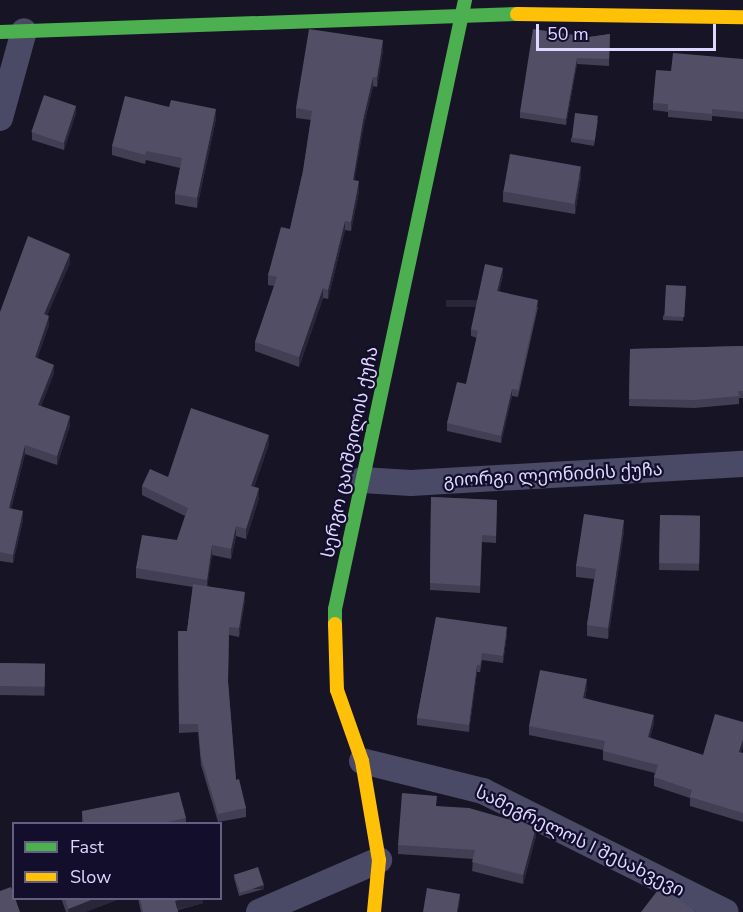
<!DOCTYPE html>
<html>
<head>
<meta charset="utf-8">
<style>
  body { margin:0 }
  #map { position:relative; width:743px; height:912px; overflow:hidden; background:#171425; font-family:"Nunito Sans","Noto Sans Georgian",sans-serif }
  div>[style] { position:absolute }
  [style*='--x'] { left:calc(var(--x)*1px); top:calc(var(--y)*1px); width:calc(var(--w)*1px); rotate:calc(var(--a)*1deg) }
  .street>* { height:26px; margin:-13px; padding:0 13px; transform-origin:13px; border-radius:13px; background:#4a4966 }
  .fast>* { height:14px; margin:-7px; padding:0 7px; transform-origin:7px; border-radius:7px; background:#4caf50 }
  .slow>* { height:14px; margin:-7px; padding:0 7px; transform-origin:7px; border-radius:7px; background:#ffc107 }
  .wall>* { inset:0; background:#423e53; transform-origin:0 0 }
  .shaded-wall>* { inset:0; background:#2a2639; transform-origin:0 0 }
  .building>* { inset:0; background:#524e65; transform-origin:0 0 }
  span { translate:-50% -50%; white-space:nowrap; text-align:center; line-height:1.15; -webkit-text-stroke:4.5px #130e2b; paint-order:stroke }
  .street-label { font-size:18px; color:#dcd8ff }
  .legend { position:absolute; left:12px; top:822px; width:210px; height:78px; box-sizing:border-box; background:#130e2b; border:2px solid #635f80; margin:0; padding:8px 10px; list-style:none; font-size:18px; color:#dcd8ff }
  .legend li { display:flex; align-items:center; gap:12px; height:30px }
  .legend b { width:30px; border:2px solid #635f80 }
  .scale { position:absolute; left:536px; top:24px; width:180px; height:27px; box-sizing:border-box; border:3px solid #dcd8ff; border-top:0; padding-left:8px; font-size:18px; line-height:21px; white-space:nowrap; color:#dcd8ff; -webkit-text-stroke:4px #130e2b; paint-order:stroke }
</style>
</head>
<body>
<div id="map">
  <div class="street">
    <div style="--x:0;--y:118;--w:90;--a:-74.6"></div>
    <div style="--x:362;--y:480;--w:49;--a:3.5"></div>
    <div style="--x:411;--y:483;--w:333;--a:-3.3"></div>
    <div style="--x:362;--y:761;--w:125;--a:13.9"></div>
    <div style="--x:483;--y:791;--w:271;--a:26.5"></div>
    <div style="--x:259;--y:912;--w:131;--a:-23.4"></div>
  </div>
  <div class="fast">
    <div style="--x:0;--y:32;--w:517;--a:-1.99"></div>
    <div style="--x:335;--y:624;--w:15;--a:-90"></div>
    <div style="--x:335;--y:609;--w:623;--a:-77.95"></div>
  </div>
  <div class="slow">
    <div style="--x:517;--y:14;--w:226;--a:0.8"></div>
    <div style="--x:335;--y:624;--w:66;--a:88.3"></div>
    <div style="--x:337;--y:690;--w:75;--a:70.6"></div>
    <div style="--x:362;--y:761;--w:100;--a:80.3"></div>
    <div style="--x:379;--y:860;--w:52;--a:95.5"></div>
  </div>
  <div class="wall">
    <div style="clip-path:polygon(610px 34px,609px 66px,577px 64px,566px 125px,520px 118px,520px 112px,589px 37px)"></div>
    <div style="clip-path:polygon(383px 50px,377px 87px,373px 86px,363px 129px,354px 181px,359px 191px,351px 231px,345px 230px,328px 299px,323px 298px,299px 367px,255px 351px,255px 342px,274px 286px,268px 285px,268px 275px,290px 229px,303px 171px,311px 120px,296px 118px,296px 108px)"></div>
    <div style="clip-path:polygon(743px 59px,743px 119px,712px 116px,712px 121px,668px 117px,668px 112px,653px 110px,653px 103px,671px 71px)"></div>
    <div style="clip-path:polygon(76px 113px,64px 150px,32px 140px,32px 132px)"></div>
    <div style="clip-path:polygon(216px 119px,197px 208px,175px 204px,175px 194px,180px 168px,146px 160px,145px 164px,112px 155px,112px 146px)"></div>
    <div style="clip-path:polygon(598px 120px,594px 146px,571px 142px,571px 138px)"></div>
    <div style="clip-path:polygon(581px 176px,575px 214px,503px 202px,503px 191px)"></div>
    <div style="clip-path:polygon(70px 263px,47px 315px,49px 325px,37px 358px,54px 373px,41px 406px,70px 425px,57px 465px,25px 454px,11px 509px,23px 520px,13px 563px,0 561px,0 312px)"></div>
    <div style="clip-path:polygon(503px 275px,499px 291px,538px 307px,518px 397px,512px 396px,501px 443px,447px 431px,447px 423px,466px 384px,477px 338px,471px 336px,471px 329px)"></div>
    <div style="clip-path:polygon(686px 290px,683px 321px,663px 320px,663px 316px)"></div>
    <div style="clip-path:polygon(743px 346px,743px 398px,739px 398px,739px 404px,695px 408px,629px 406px,630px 349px)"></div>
    <div style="clip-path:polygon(269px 444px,254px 487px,259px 498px,246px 539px,236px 536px,231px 559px,212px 555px,207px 586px,245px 600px,239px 637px,229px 635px,228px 682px,236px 780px,246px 808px,246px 817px,218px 822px,201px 765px,198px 732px,179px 733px,178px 631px,187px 631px,193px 587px,136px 578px,136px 568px,177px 540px,185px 516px,142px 495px,142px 486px)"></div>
    <div style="clip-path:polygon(431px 497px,497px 500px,496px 543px,482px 542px,480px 593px,430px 590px)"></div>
    <div style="left:660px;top:515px;width:40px;height:55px;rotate:1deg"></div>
    <div style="clip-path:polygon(624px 531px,608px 639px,587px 636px,587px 625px,594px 579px,576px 577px,576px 566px)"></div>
    <div style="clip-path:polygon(436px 617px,507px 634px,503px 663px,482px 660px,480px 672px,477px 672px,469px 732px,417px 725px,417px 718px)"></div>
    <div style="left:0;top:663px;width:45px;height:32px;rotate:1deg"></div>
    <div style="clip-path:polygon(587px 688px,585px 698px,654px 723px,650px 738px,703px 755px,743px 753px,743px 822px,690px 806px,690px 798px,654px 786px,654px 777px,655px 773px,603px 760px,603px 750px,529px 735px,529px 726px)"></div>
    <div style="clip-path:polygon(437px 806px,536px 836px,523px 884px,472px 871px,473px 859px,398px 854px,398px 845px)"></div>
    <div style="clip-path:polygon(82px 811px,186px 818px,186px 824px,82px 824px)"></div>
    <div style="clip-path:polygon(234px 874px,264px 889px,239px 896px,234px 878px)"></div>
    <div style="clip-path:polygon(61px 898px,122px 898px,85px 912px,66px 912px)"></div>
    <div style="clip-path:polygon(138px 898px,203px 898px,203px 903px,178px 910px,178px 912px,141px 912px)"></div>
  </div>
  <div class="shaded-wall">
    <div style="clip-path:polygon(383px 40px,383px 50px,377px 87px,377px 77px)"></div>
    <div style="clip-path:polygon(577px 58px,577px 64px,566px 125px,566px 119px)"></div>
    <div style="clip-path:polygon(373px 77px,373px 86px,363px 129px,353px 190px,353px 180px,363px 120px)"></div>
    <div style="clip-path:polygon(76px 106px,76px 113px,64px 150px,64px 143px)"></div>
    <div style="clip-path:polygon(216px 109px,216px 119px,197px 208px,197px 198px)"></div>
    <div style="clip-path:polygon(581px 166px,581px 176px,575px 214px,575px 203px)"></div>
    <div style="clip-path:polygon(359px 181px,359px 191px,351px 231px,351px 222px)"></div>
    <div style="clip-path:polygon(345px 221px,345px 230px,328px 299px,328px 290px)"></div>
    <div style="clip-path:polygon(70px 254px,70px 263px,44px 323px,44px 314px)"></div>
    <div style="clip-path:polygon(503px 268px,503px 275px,497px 298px,497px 291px)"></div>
    <div style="clip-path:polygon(323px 288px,323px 298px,299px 367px,299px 357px)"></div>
    <div style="left:538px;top:300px;width:7px;height:92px;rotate:90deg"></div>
    <div style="clip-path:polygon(49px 316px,49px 325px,35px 366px,35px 357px)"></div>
    <div style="clip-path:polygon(54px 365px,54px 373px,38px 414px,38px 405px)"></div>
    <div style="clip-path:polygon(512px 389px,512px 396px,501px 443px,501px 436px)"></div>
    <div style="clip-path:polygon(70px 416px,70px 425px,57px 465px,57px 456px)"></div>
    <div style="clip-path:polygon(269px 435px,269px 444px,251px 495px,251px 486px)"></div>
    <div style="clip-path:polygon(25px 445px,25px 454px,9px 517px,9px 508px)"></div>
    <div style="clip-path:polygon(259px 488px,259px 498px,246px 539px,246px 529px)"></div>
    <div style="clip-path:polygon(23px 511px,23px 520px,13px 563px,13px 555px)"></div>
    <div style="clip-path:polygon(624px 520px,624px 531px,608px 639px,608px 628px)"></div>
    <div style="clip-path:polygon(236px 526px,236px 536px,231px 559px,231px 549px)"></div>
    <div style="clip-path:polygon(212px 545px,212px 555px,207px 589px,207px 580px)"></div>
    <div style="clip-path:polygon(245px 592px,245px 600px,239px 637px,239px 628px)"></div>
    <div style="clip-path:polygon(507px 627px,507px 634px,503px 663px,503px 656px)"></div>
    <div style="clip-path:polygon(477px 665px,477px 672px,469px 732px,469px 725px)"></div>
    <div style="clip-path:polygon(587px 679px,587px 688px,583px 707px,583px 698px)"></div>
    <div style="clip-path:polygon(654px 715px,654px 723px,648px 746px,648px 737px)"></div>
    <div style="clip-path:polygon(743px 740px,743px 748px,739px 761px,739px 752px)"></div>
    <div style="clip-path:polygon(536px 827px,536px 836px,523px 884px,523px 875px)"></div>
    <div style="left:264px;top:885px;width:4px;height:26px;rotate:90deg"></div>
    <div style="clip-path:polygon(460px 894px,460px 901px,458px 912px,457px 912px)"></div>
    <div style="clip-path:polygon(96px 898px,122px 898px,85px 912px,68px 912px,68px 909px)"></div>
    <div style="clip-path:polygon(184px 898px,203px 898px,203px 903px,175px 910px,175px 901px)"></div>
  </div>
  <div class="building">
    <div style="clip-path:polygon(309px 29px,383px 40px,377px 77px,373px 77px,363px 120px,353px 180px,359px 181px,351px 222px,345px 221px,328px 290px,323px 288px,299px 357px,255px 342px,277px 277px,268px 275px,281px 227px,290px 229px,303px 171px,312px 111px,296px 108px)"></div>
    <div style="clip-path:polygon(533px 29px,589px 37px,610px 34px,609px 59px,577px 58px,566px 119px,520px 112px)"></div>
    <div style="clip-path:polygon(673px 53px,743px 59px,743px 112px,712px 109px,712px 114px,668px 110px,668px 104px,653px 103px,656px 70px,671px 71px)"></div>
    <div style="left:44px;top:95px;width:34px;height:39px;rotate:19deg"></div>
    <div style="clip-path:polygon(125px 96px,169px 107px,171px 100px,216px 109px,197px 198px,175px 194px,182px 158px,146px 151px,145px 155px,112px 146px)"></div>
    <div style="left:575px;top:113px;width:23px;height:25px;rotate:7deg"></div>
    <div style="left:510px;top:154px;width:72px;height:38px;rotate:10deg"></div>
    <div style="clip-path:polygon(28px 236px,70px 254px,44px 314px,49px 316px,35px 357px,54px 365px,38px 405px,70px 416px,57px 456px,25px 445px,9px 508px,23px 511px,13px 555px,0 552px,0 312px)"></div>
    <div style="clip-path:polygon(485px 264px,503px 268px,497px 291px,538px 300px,518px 390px,512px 389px,501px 436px,447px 423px,457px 382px,466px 384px,478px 331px,471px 329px)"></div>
    <div style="left:666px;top:285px;width:20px;height:31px;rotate:3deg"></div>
    <div style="clip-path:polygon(743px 346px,743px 391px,738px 391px,739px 396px,695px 400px,629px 399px,630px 349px)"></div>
    <div style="clip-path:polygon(191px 408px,269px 435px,251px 486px,259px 488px,246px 529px,236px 526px,231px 549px,212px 545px,207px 580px,136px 568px,142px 535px,177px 540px,188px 508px,142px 486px,150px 469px,168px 477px)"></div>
    <div style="clip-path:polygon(431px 497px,497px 500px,496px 536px,482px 535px,480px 586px,430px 583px)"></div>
    <div style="clip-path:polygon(584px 514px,624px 520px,608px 628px,587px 625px,596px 569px,576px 566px)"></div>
    <div style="left:660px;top:515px;width:40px;height:48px;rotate:1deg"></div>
    <div style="clip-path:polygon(193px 584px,245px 592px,239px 628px,229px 627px,228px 681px,236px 780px,239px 779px,246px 808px,218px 814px,201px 757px,198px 724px,179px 724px,178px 631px,187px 631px)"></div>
    <div style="clip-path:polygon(436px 617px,507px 627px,503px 656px,482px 653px,480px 665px,477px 665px,469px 725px,417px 718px)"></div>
    <div style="left:0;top:663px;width:45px;height:23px;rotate:1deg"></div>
    <div style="clip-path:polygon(540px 670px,587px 679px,583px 698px,654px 715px,648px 737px,703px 755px,715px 714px,743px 722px,743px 740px,739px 752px,743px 753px,743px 813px,690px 797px,692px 790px,654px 777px,658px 765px,603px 751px,605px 741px,529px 726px)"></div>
    <div style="clip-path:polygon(179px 792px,186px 818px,158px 824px,84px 824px,82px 811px)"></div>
    <div style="clip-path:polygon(402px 793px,437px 796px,436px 806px,469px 808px,536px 827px,523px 875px,472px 862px,475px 850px,398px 845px)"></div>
    <div style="left:258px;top:867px;width:19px;height:25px;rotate:72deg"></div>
    <div style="clip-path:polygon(661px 886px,696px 912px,641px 912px)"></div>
    <div style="clip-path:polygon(11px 887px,14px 895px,14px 898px,15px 898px,20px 912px,0 912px,0 891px)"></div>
    <div style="clip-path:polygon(427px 888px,460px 894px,457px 912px,423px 912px)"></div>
    <div style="clip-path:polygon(65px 898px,96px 898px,68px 909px)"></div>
    <div style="clip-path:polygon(140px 898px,184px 898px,175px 901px,178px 912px,143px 912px)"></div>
  </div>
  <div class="street-label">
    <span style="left:350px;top:452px;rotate:-78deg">სერგო ცაიშვილის ქუჩა</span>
    <span style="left:553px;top:475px;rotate:-3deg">გიორგი ლეონიძის ქუჩა</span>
    <span style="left:580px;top:841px;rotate:26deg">სამეგრელოს I შესახვევი</span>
  </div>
  <ul class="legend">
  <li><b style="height:8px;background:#4caf50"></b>Fast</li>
  <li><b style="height:8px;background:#ffc107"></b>Slow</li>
  </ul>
  <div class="scale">50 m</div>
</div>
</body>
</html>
